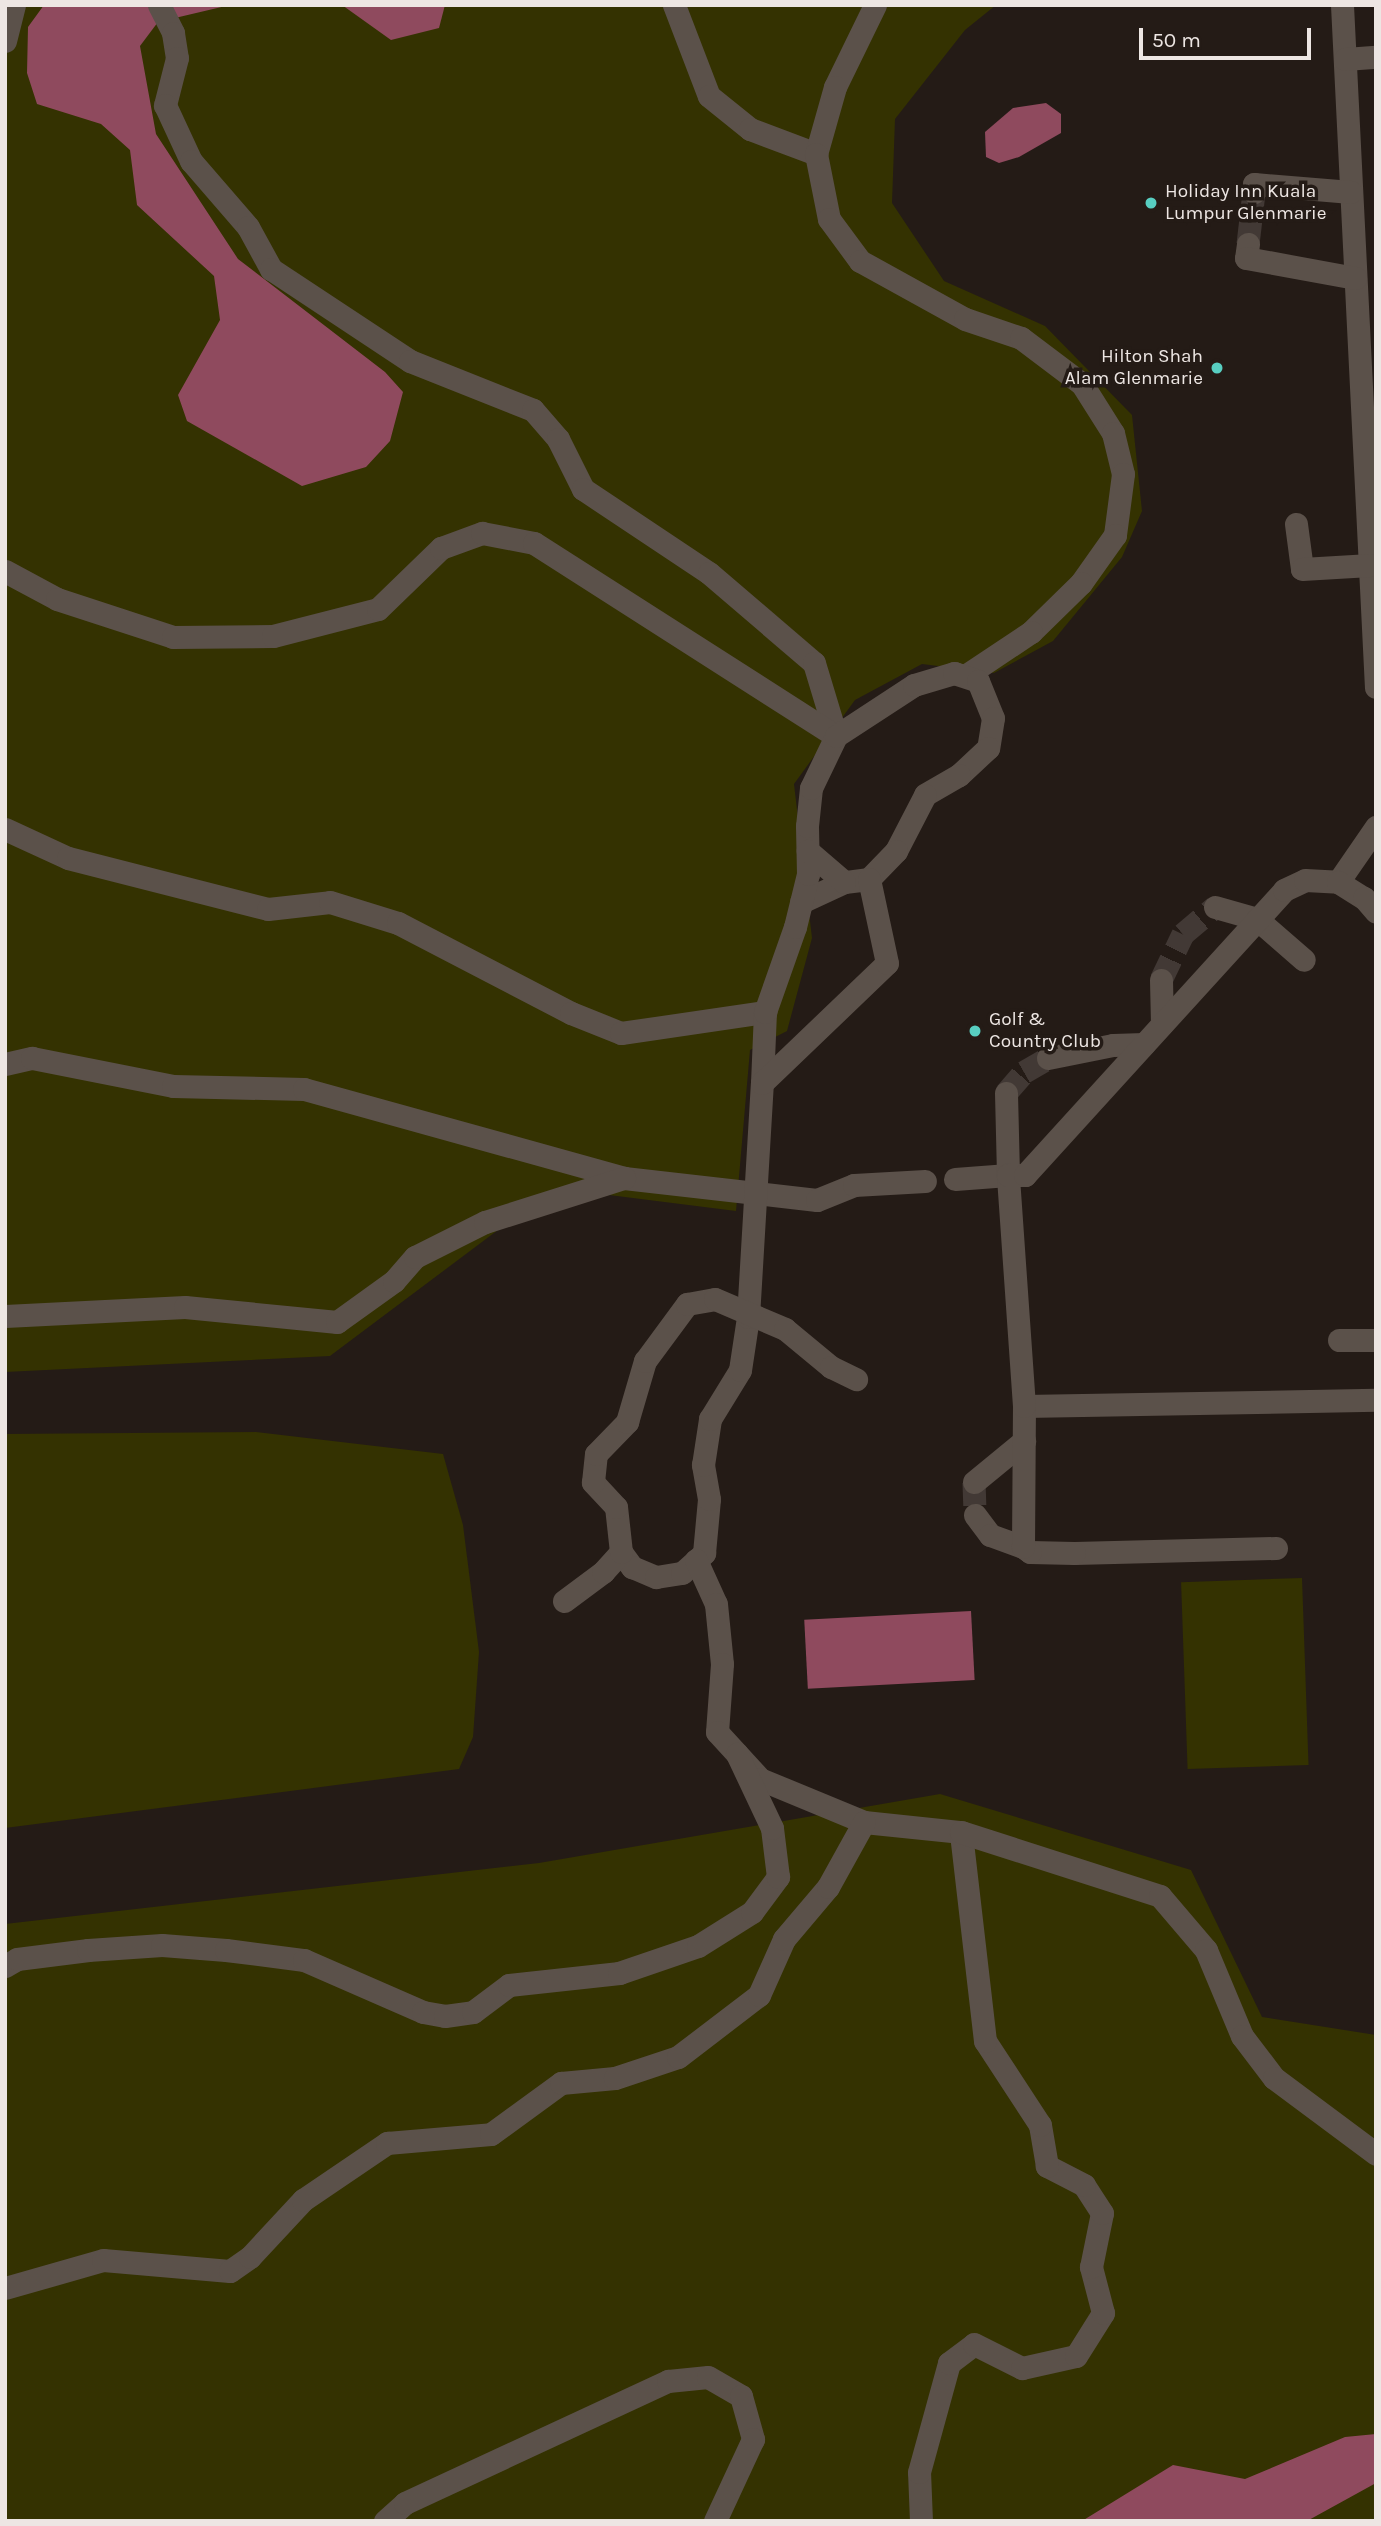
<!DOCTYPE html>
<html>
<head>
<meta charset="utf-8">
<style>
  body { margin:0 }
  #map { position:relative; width:1381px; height:2526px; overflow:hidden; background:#241b16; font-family:Karla,sans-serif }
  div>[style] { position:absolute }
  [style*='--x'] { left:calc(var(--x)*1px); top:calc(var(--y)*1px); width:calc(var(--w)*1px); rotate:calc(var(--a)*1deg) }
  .green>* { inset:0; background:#343201; transform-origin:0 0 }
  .water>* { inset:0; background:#8f4a5e; transform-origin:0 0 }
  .minor-tunnel>* { height:23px; margin-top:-11.5px; transform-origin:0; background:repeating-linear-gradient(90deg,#423935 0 23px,transparent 0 34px) }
  .minor>* { height:23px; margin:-11.5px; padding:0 11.5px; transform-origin:11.5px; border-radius:11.5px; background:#5b514a }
  .dots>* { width:19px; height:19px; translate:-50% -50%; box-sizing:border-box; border:4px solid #241b16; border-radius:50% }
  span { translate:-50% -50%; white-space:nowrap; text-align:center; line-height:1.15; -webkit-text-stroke:7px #241b16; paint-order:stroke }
  .poi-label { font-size:19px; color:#ede6e3 }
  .left { translate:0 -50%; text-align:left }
  .right { translate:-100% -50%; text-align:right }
  .frame { position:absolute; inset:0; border:7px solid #ede6e3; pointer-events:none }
  .scale { position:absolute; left:1139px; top:28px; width:172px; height:32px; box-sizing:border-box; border:4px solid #ede6e3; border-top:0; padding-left:9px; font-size:21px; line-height:24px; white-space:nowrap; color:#ede6e3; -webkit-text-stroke:5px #241b16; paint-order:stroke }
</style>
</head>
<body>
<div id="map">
  <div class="green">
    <div style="clip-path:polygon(5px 5px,996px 5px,965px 30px,895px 119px,892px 203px,944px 281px,1045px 326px,1132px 415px,1142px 511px,1122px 557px,1053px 641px,994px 673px,922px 664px,855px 700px,794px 784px,812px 938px,787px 1031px,750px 1050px,736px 1211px,609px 1195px,506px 1224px,330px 1356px,5px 1372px)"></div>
    <div style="clip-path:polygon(256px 1432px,443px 1454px,463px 1525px,479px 1652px,473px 1737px,459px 1769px,5px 1828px,5px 1434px)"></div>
    <div style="left:1302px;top:1578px;width:187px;height:121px;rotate:88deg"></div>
    <div style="clip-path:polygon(940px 1794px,1191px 1870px,1262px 2017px,1376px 2035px,1376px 2521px,5px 2521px,5px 1924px,539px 1863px)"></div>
  </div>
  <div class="water">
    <div style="clip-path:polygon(44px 5px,230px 5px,158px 22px,140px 46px,156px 134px,238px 259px,385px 372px,403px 392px,390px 441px,366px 467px,302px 486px,187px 421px,178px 395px,220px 320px,214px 276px,137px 205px,130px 150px,101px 124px,37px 104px,27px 73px,28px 27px)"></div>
    <div style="clip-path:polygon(342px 5px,445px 5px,439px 28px,391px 40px)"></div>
    <div style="clip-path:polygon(1046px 103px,1061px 114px,1061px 133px,1019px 157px,999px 163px,986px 157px,985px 132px,1013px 108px)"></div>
    <div style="left:971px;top:1611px;width:69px;height:167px;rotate:87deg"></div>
    <div style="clip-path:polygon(1376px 2434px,1376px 2483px,1307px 2521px,1082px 2521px,1173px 2465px,1245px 2479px,1345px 2437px)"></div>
  </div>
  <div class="minor-tunnel">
    <div style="--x:1248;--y:244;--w:52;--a:-83.4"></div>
    <div style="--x:1161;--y:980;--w:51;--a:-64.4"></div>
    <div style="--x:1183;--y:934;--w:42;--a:-40.2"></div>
    <div style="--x:1006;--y:1093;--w:28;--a:-49"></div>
    <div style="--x:1024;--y:1072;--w:28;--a:-30"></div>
    <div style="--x:974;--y:1482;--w:33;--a:88"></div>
  </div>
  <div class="minor">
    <div style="--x:159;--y:5;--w:31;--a:63"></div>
    <div style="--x:173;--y:33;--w:25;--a:81"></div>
    <div style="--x:177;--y:58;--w:49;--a:104.3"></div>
    <div style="--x:165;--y:105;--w:62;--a:65.1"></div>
    <div style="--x:191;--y:161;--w:87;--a:49.2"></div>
    <div style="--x:248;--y:227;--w:48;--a:61.3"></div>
    <div style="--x:271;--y:269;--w:167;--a:33.5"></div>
    <div style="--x:410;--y:361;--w:132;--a:21.7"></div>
    <div style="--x:533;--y:410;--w:38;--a:49"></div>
    <div style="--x:558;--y:439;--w:56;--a:63.4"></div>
    <div style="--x:583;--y:489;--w:151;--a:33.7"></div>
    <div style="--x:709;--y:573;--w:138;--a:40.6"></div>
    <div style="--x:814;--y:663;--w:76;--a:73.2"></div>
    <div style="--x:674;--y:5;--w:97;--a:69"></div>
    <div style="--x:709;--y:96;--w:53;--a:38.8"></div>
    <div style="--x:750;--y:129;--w:71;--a:20.7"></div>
    <div style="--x:875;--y:5;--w:91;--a:116"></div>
    <div style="--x:835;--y:87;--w:70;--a:105.8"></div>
    <div style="--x:816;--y:154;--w:66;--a:78.7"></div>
    <div style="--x:829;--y:219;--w:52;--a:53.6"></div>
    <div style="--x:860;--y:261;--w:120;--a:28.9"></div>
    <div style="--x:965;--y:319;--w:59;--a:18.7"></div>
    <div style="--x:1021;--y:338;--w:76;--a:37"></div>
    <div style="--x:1082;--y:384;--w:58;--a:57.7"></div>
    <div style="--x:1113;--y:433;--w:42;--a:76.3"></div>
    <div style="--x:1123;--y:474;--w:62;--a:97.5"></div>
    <div style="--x:1115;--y:535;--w:59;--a:125.3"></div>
    <div style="--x:1081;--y:583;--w:70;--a:135.6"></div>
    <div style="--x:1031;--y:632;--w:79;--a:146.3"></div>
    <div style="--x:1342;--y:5;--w:683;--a:87.15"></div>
    <div style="--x:5;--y:41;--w:37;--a:-76"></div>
    <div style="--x:1345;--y:59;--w:31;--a:-4"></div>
    <div style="--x:1254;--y:192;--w:8;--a:-90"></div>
    <div style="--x:1254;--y:184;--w:97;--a:4.7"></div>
    <div style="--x:1248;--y:244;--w:14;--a:98"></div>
    <div style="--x:1246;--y:258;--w:111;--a:10.4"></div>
    <div style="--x:1296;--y:524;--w:45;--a:82.4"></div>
    <div style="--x:1302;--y:569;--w:68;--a:-3.4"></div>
    <div style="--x:5;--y:571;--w:59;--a:28.3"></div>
    <div style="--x:57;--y:599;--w:122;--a:18.1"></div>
    <div style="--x:173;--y:637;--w:100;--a:-0.6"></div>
    <div style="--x:273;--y:636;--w:108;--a:-14.4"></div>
    <div style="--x:378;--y:609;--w:88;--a:-44.1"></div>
    <div style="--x:441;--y:548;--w:44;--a:-20.1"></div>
    <div style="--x:482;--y:533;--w:53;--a:10.9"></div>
    <div style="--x:534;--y:543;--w:358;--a:32.6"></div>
    <div style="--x:5;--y:829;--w:69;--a:24.7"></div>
    <div style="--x:68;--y:858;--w:206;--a:14.3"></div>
    <div style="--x:268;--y:909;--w:62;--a:-6.4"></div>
    <div style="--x:330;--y:902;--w:71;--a:17.2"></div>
    <div style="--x:398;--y:923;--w:195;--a:27.5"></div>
    <div style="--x:571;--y:1013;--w:54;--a:21.8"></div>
    <div style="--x:621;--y:1033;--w:146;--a:-8.3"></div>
    <div style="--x:1338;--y:882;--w:67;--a:-55.4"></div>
    <div style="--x:801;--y:902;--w:47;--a:-24.9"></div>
    <div style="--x:1215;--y:907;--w:44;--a:15.9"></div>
    <div style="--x:1257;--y:919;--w:62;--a:41.1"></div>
    <div style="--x:1161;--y:980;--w:44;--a:88.7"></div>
    <div style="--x:1048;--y:1058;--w:66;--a:-11.3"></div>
    <div style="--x:1113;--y:1045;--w:31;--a:-2"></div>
    <div style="--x:5;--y:1064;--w:28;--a:-13"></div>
    <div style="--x:32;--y:1058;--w:144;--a:11.2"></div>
    <div style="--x:173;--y:1086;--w:131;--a:1.3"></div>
    <div style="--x:304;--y:1089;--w:332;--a:15.5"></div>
    <div style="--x:624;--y:1178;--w:194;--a:6.5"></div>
    <div style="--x:817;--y:1200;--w:40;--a:-22"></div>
    <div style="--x:854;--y:1185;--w:71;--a:-3.2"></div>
    <div style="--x:762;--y:1083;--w:71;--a:-87.6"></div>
    <div style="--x:765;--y:1012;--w:90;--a:-70.6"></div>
    <div style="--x:795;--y:927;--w:55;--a:-76.2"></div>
    <div style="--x:808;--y:874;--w:48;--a:-91.2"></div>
    <div style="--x:807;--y:826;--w:38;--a:-84"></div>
    <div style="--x:811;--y:788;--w:58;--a:-64.3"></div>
    <div style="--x:836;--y:736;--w:93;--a:-33.2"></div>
    <div style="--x:914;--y:685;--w:42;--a:-16.7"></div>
    <div style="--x:954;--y:673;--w:25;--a:18"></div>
    <div style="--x:978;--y:681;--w:40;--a:68"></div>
    <div style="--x:993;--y:718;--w:30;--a:99"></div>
    <div style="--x:988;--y:748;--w:40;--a:137"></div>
    <div style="--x:959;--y:775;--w:39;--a:150"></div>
    <div style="--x:925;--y:795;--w:63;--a:117.4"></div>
    <div style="--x:896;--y:851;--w:39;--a:134"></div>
    <div style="--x:869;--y:879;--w:25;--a:173"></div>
    <div style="--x:844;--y:882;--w:48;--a:-139.3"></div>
    <div style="--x:955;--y:1179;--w:53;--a:-4.3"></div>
    <div style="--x:1008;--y:1175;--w:82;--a:-91.4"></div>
    <div style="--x:5;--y:1316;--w:180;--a:-2.9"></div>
    <div style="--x:185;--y:1307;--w:153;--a:5.6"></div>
    <div style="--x:337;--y:1322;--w:70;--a:-35.7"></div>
    <div style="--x:394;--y:1281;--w:32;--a:-49"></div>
    <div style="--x:415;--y:1257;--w:78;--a:-26.6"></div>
    <div style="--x:485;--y:1222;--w:146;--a:-17.6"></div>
    <div style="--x:1339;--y:1340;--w:37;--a:0"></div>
    <div style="--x:1024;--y:1406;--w:352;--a:-1"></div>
    <div style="--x:974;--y:1482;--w:65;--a:-39.4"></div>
    <div style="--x:975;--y:1515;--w:25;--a:53"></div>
    <div style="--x:990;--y:1535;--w:35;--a:20"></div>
    <div style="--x:1276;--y:1548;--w:202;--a:178.6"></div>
    <div style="--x:1074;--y:1553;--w:44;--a:-178.7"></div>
    <div style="--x:1030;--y:1552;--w:9;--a:-144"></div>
    <div style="--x:1023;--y:1547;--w:141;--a:-89.6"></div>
    <div style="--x:1024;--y:1406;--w:232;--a:-94"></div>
    <div style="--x:1008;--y:1175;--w:17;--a:0"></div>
    <div style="--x:1025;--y:1175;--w:385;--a:-47.7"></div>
    <div style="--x:1284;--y:890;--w:23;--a:-25"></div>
    <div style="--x:1305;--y:880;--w:33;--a:3"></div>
    <div style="--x:1338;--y:882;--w:31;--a:32"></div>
    <div style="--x:1364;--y:898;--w:18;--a:49"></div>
    <div style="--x:621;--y:1552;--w:19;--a:54"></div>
    <div style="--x:632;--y:1567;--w:26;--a:23"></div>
    <div style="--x:656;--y:1577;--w:26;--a:-9"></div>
    <div style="--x:682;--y:1573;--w:30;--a:-42"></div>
    <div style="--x:704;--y:1553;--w:54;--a:-84.7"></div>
    <div style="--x:709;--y:1499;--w:35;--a:-100"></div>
    <div style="--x:703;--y:1465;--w:47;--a:-81.3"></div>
    <div style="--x:710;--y:1419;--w:57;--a:-58.5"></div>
    <div style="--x:740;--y:1370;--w:54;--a:-81.4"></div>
    <div style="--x:748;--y:1317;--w:234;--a:-86.6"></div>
    <div style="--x:762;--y:1083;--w:173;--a:-43.8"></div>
    <div style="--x:887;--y:963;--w:86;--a:-102.1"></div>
    <div style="--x:696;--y:1560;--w:48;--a:65.6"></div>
    <div style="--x:716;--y:1604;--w:60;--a:84.3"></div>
    <div style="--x:722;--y:1664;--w:68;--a:94.2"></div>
    <div style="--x:717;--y:1732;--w:64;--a:47.5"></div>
    <div style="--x:760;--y:1779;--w:113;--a:22.5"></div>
    <div style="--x:864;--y:1822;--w:98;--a:5.9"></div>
    <div style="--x:564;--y:1601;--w:49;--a:-36.6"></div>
    <div style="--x:603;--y:1572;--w:27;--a:-48"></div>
    <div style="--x:621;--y:1552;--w:45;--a:-96.3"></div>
    <div style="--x:616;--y:1507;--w:34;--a:-133"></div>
    <div style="--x:593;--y:1482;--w:28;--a:-84"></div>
    <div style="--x:596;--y:1454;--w:45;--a:-45.9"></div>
    <div style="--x:627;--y:1422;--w:64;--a:-73.6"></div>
    <div style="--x:645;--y:1361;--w:71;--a:-53.6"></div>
    <div style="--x:687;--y:1304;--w:28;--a:-10"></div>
    <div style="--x:715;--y:1299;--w:76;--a:23.2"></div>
    <div style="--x:785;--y:1329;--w:60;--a:39.6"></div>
    <div style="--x:831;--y:1367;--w:28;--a:26"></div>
    <div style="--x:5;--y:1966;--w:14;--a:-30"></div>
    <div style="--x:17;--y:1959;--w:72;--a:-7.2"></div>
    <div style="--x:88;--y:1950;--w:74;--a:-3.9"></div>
    <div style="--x:162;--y:1945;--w:64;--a:4.5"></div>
    <div style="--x:226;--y:1950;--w:79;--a:7.3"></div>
    <div style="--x:304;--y:1960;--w:130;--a:23.6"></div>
    <div style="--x:423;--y:2012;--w:22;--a:10"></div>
    <div style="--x:445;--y:2016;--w:28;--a:-8"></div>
    <div style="--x:473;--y:2012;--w:45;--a:-36.9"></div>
    <div style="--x:509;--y:1985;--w:111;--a:-6.2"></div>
    <div style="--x:619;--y:1973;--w:83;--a:-18.9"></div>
    <div style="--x:698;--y:1946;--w:64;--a:-32.2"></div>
    <div style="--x:752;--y:1912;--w:44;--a:-53.4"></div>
    <div style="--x:778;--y:1877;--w:49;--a:-97"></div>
    <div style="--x:772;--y:1828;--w:82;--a:-115.3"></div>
    <div style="--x:5;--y:2288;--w:102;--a:-15.9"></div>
    <div style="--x:103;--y:2260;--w:127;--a:5"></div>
    <div style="--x:230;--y:2271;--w:24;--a:-35"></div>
    <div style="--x:250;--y:2257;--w:78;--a:-47.1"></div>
    <div style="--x:303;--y:2200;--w:102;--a:-34.2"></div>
    <div style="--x:387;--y:2143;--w:104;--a:-4.9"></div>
    <div style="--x:491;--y:2134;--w:87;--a:-36.1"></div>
    <div style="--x:561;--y:2083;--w:54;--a:-5.3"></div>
    <div style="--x:615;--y:2078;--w:66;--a:-18.4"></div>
    <div style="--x:678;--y:2057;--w:102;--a:-37.4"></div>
    <div style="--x:759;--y:1995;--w:61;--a:-65.9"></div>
    <div style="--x:784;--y:1939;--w:68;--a:-49.8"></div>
    <div style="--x:828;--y:1887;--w:74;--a:-61"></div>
    <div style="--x:385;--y:2521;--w:27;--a:-42"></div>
    <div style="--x:405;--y:2503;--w:290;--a:-24.9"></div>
    <div style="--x:668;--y:2381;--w:40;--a:-5.7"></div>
    <div style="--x:708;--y:2377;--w:38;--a:30"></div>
    <div style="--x:741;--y:2396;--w:45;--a:74.4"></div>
    <div style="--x:753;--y:2439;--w:90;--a:114.9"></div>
    <div style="--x:921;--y:2521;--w:49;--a:-92.3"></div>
    <div style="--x:919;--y:2472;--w:113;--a:-74.6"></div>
    <div style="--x:949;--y:2363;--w:31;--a:-37"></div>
    <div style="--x:974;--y:2344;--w:54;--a:26.6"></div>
    <div style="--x:1022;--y:2368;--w:55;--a:-12.5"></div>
    <div style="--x:1076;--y:2356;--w:51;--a:-57.9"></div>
    <div style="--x:1103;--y:2313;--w:48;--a:-104.6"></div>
    <div style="--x:1091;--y:2267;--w:55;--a:-78.5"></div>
    <div style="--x:1102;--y:2213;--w:33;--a:-123"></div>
    <div style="--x:1084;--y:2185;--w:42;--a:-152.8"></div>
    <div style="--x:1047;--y:2166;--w:42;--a:-99.7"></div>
    <div style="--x:1040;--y:2125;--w:100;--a:-123.2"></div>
    <div style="--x:985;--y:2041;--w:210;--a:-96.6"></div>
    <div style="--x:961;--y:1832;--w:209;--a:17.8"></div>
    <div style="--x:1160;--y:1896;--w:71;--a:49.6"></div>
    <div style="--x:1206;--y:1950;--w:93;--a:67.3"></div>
    <div style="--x:1242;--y:2036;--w:53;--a:52.7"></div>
    <div style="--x:1274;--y:2078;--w:127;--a:36.7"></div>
  </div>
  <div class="dots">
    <div style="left:1151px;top:203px;background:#58cec1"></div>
    <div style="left:1217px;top:368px;background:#58cec1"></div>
    <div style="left:975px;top:1031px;background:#58cec1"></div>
  </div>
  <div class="poi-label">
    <span class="left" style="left:1165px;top:203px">Holiday Inn Kuala<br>Lumpur Glenmarie</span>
    <span class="right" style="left:1203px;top:368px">Hilton Shah<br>Alam Glenmarie</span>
    <span class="left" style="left:989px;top:1031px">Golf &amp;<br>Country Club</span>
  </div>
  <div class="frame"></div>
  <div class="scale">50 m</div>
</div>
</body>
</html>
